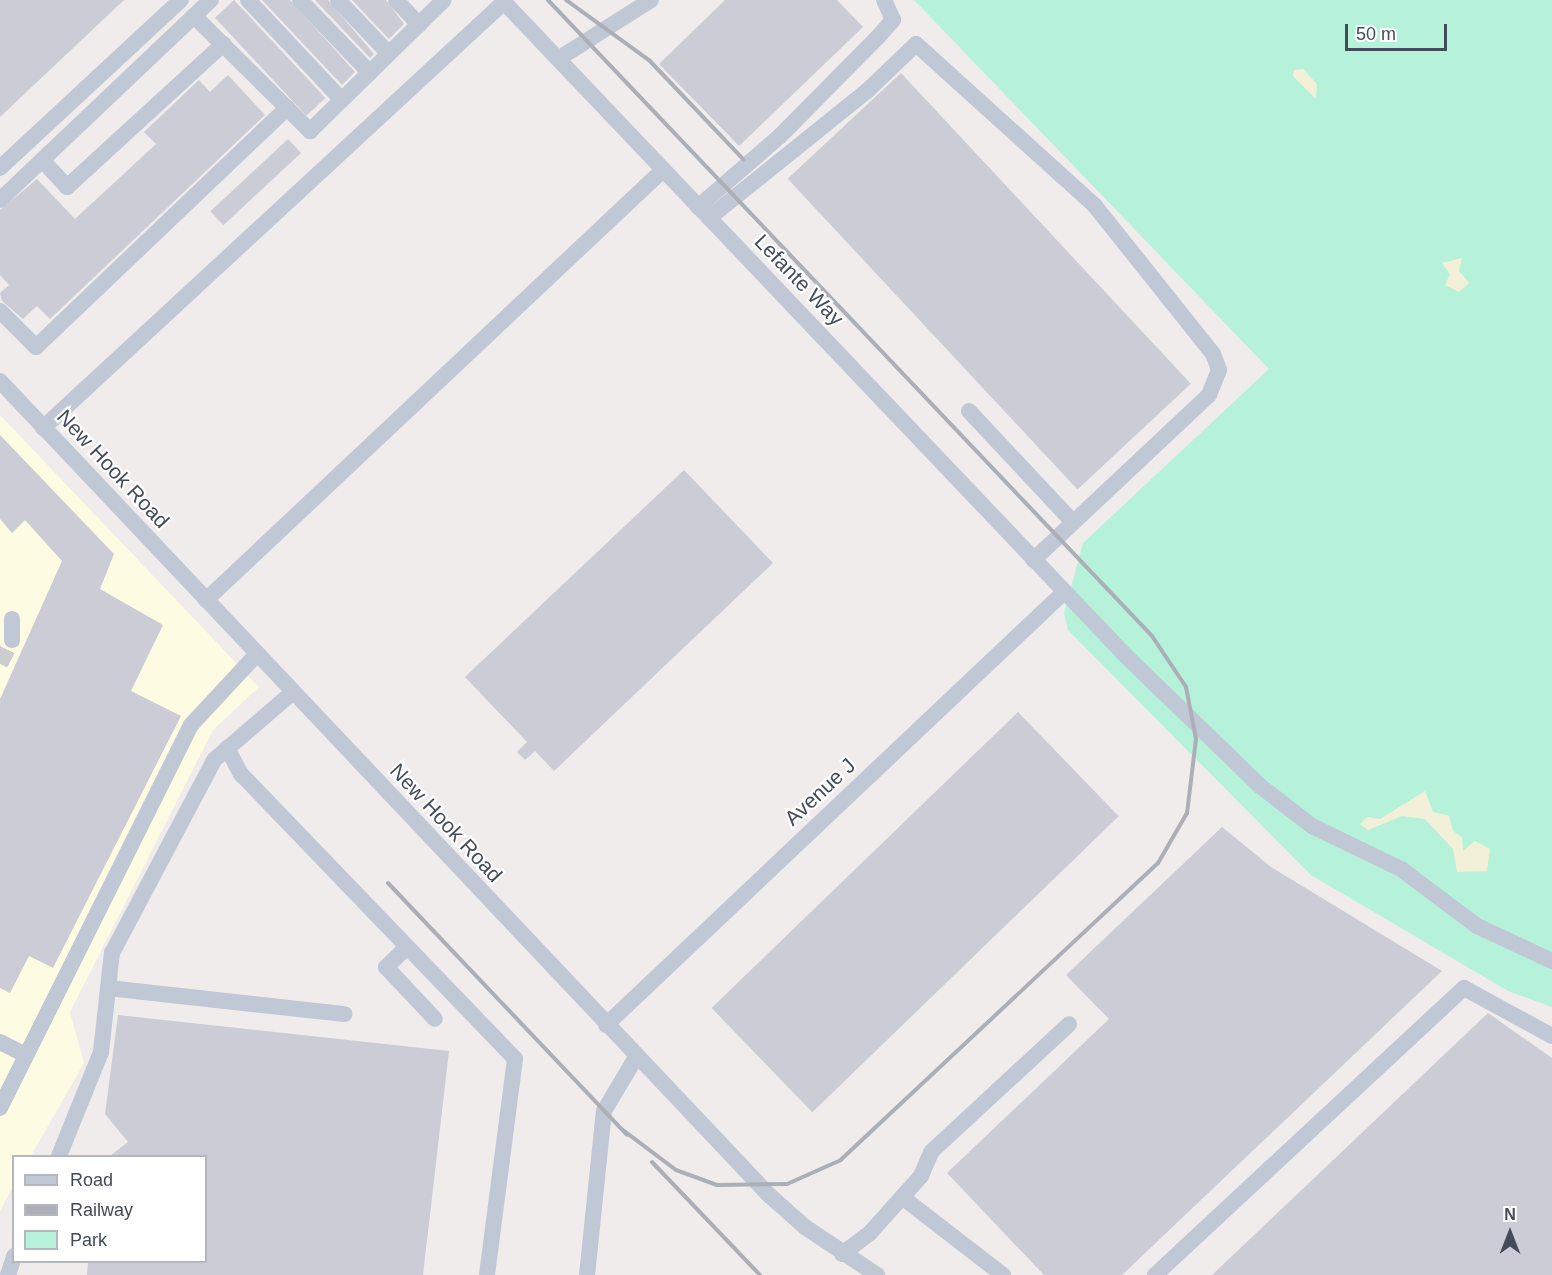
<!DOCTYPE html>
<html>
<head>
<meta charset="utf-8">
<style>
  body { margin:0 }
  #map { position:relative; width:1552px; height:1275px; overflow:hidden; background:#efeceb; font-family:Arial,sans-serif }
  div>[style] { position:absolute }
  [style*='--x'] { left:calc(var(--x)*1px); top:calc(var(--y)*1px); width:calc(var(--w)*1px); rotate:calc(var(--a)*1deg) }
  .commercial>* { inset:0; background:#fdfbe1 }
  .green>* { inset:0; background:#b5f2d9 }
  .sand>* { inset:0; background:#f3f0da }
  .building>* { inset:0; background:#cbccd5; transform-origin:0 0 }
  .minor-tunnel>* { height:16px; margin-top:-8px; transform-origin:0; background:repeating-linear-gradient(90deg,#cdccce 0 16px,transparent 0 24px) }
  .minor>* { height:16px; margin:-8px; padding:0 8px; transform-origin:8px; border-radius:8px; background:#c0c7d5 }
  .rail>* { height:4px; margin:-2px; padding:0 2px; transform-origin:2px; border-radius:2px; background:#adafb7 }
  span { translate:-50% -50%; white-space:nowrap; text-align:center; line-height:1.15; -webkit-text-stroke:4.5px #fff; paint-order:stroke }
  .street-label { font-size:21px; color:#434b5b }
  .legend { position:absolute; left:12px; top:1155px; width:195px; height:108px; box-sizing:border-box; background:#fff; border:2px solid #b4b7bd; margin:0; padding:8px 10px; list-style:none; font-size:18px; color:#434b5b }
  .legend li { display:flex; align-items:center; gap:12px; height:30px }
  .legend b { width:30px; border:2px solid #b4b7bd }
  .north { position:absolute; left:1480px; top:1203px; width:60px; height:60px; -webkit-text-stroke:4px #fff; paint-order:stroke; rotate:0deg; font-size:16px; font-weight:700; line-height:24px; text-align:center; color:#434b5b }
  .north::after { content:''; display:block; margin:auto; width:21px; height:27px; background:#434b5b; clip-path:polygon(50% 0,100% 100%,50% 72%,0 100%) }
  .scale { position:absolute; left:1345px; top:24px; width:102px; height:27px; box-sizing:border-box; border:3px solid #434b5b; border-top:0; padding-left:8px; font-size:18px; line-height:21px; white-space:nowrap; color:#434b5b; -webkit-text-stroke:4px #fff; paint-order:stroke }
</style>
</head>
<body>
<div id="map">
  <div class="commercial">
    <div style="clip-path:polygon(0 415px,259px 687px,213px 730px,70px 1012px,84px 1063px,31px 1156px,14px 1156px,13px 1187px,0 1211px)"></div>
  </div>
  <div class="green">
    <div style="clip-path:polygon(914px 0,1552px 0,1552px 1007px,1508px 991px,1311px 875px,1068px 630px,1064px 613px,1083px 543px,1269px 369px)"></div>
  </div>
  <div class="sand">
    <div style="clip-path:polygon(1303px 69px,1317px 84px,1316px 99px,1293px 76px,1294px 70px)"></div>
    <div style="clip-path:polygon(1462px 258px,1459px 271px,1469px 283px,1459px 292px,1445px 285px,1450px 274px,1442px 263px)"></div>
    <div style="clip-path:polygon(1425px 791px,1433px 812px,1449px 816px,1453px 831px,1462px 837px,1463px 851px,1475px 841px,1490px 849px,1487px 871px,1457px 872px,1453px 849px,1425px 819px,1402px 816px,1368px 830px,1360px 824px,1367px 817px,1380px 819px)"></div>
  </div>
  <div class="building">
    <div style="clip-path:polygon(0 0,124px 0,0 117px)"></div>
    <div style="left:234px;top:0;width:134px;height:26px;rotate:47deg"></div>
    <div style="clip-path:polygon(262px 0,290px 0,355px 72px,342px 85px)"></div>
    <div style="clip-path:polygon(315px 0,328px 0,374px 54px,370px 58px)"></div>
    <div style="clip-path:polygon(352px 0,386px 0,404px 24px,389px 39px)"></div>
    <div style="clip-path:polygon(725px 0,837px 0,863px 27px,739px 146px,659px 64px)"></div>
    <div style="left:901px;top:73px;width:425px;height:155px;rotate:47deg"></div>
    <div style="clip-path:polygon(228px 75px,265px 115px,50px 319px,37px 306px,23px 319px,2px 301px,0 293px,9px 285px,0 275px,0 210px,37px 179px,75px 219px,156px 144px,144px 132px,199px 80px,210px 92px)"></div>
    <div style="left:288px;top:139px;width:19px;height:106px;rotate:47deg"></div>
    <div style="clip-path:polygon(0 435px,114px 554px,100px 589px,163px 625px,131px 691px,181px 716px,53px 968px,29px 956px,10px 993px,0 988px,0 699px,62px 561px,25px 520px,12px 533px,0 519px)"></div>
    <div style="clip-path:polygon(684px 470px,773px 563px,554px 771px,535px 751px,525px 760px,517px 752px,527px 742px,465px 677px)"></div>
    <div style="left:1018px;top:712px;width:145px;height:426px;rotate:46deg"></div>
    <div style="clip-path:polygon(1222px 827px,1271px 867px,1442px 971px,1122px 1275px,1044px 1275px,947px 1173px,1109px 1019px,1066px 975px)"></div>
    <div style="clip-path:polygon(1488px 1013px,1552px 1058px,1552px 1275px,1212px 1275px)"></div>
    <div style="clip-path:polygon(118px 1015px,449px 1051px,423px 1275px,87px 1275px,88px 1262px,206px 1262px,206px 1156px,110px 1156px,128px 1142px,105px 1114px)"></div>
  </div>
  <div class="minor-tunnel">
    <div style="--x:0;--y:664;--w:27;--a:-63"></div>
  </div>
  <div class="minor">
    <div style="--x:248;--y:0;--w:137;--a:46.8"></div>
    <div style="--x:300;--y:0;--w:101;--a:46.2"></div>
    <div style="--x:338;--y:0;--w:74;--a:46.6"></div>
    <div style="--x:396;--y:0;--w:34;--a:47"></div>
    <div style="--x:502;--y:0;--w:905;--a:46.43"></div>
    <div style="--x:1126;--y:656;--w:187;--a:44.1"></div>
    <div style="--x:1260;--y:786;--w:66;--a:37.6"></div>
    <div style="--x:1312;--y:826;--w:99;--a:25.8"></div>
    <div style="--x:1401;--y:869;--w:95;--a:36.9"></div>
    <div style="--x:1477;--y:926;--w:83;--a:25"></div>
    <div style="--x:194;--y:16;--w:131;--a:44.7"></div>
    <div style="--x:558;--y:59;--w:110;--a:-32.4"></div>
    <div style="--x:42;--y:160;--w:37;--a:47"></div>
    <div style="--x:67;--y:187;--w:212;--a:-42.5"></div>
    <div style="--x:0;--y:168;--w:247;--a:-42.9"></div>
    <div style="--x:0;--y:200;--w:291;--a:-43.5"></div>
    <div style="--x:698;--y:207;--w:108;--a:-40.9"></div>
    <div style="--x:780;--y:136;--w:139;--a:-45.3"></div>
    <div style="--x:878;--y:37;--w:23;--a:-49"></div>
    <div style="--x:893;--y:20;--w:22;--a:-114"></div>
    <div style="--x:709;--y:218;--w:203;--a:-38.8"></div>
    <div style="--x:867;--y:91;--w:68;--a:-43.8"></div>
    <div style="--x:916;--y:44;--w:241;--a:42.1"></div>
    <div style="--x:1095;--y:206;--w:189;--a:51.4"></div>
    <div style="--x:1213;--y:354;--w:17;--a:69"></div>
    <div style="--x:1219;--y:370;--w:27;--a:112"></div>
    <div style="--x:1209;--y:395;--w:241;--a:136.8"></div>
    <div style="--x:0;--y:311;--w:51;--a:45"></div>
    <div style="--x:36;--y:347;--w:347;--a:-43.6"></div>
    <div style="--x:287;--y:108;--w:33;--a:45"></div>
    <div style="--x:310;--y:131;--w:187;--a:-44.4"></div>
    <div style="--x:0;--y:381;--w:1120;--a:46.63"></div>
    <div style="--x:769;--y:1195;--w:48;--a:41.6"></div>
    <div style="--x:805;--y:1227;--w:87;--a:33.7"></div>
    <div style="--x:969;--y:411;--w:152;--a:46.9"></div>
    <div style="--x:43;--y:428;--w:628;--a:-42.74"></div>
    <div style="--x:206;--y:600;--w:627;--a:-43.26"></div>
    <div style="--x:12;--y:619;--w:21;--a:90"></div>
    <div style="--x:227;--y:748;--w:30;--a:62"></div>
    <div style="--x:241;--y:774;--w:395;--a:46.1"></div>
    <div style="--x:515;--y:1059;--w:218;--a:97.4"></div>
    <div style="--x:407;--y:947;--w:29;--a:136"></div>
    <div style="--x:386;--y:967;--w:71;--a:46.7"></div>
    <div style="--x:108;--y:988;--w:238;--a:6.3"></div>
    <div style="--x:606;--y:1025;--w:630;--a:-43.39"></div>
    <div style="--x:0;--y:1042;--w:28;--a:27"></div>
    <div style="--x:0;--y:1108;--w:428;--a:-63.5"></div>
    <div style="--x:191;--y:725;--w:97;--a:-47.1"></div>
    <div style="--x:59;--y:1156;--w:112;--a:-68"></div>
    <div style="--x:101;--y:1052;--w:100;--a:-83.7"></div>
    <div style="--x:112;--y:953;--w:218;--a:-62.1"></div>
    <div style="--x:214;--y:760;--w:104;--a:-40.7"></div>
    <div style="--x:902;--y:1197;--w:128;--a:37.7"></div>
    <div style="--x:842;--y:1254;--w:34;--a:-37"></div>
    <div style="--x:869;--y:1234;--w:78;--a:-48.1"></div>
    <div style="--x:921;--y:1176;--w:26;--a:-67"></div>
    <div style="--x:931;--y:1152;--w:188;--a:-42.8"></div>
    <div style="--x:8;--y:1275;--w:20;--a:-72"></div>
    <div style="--x:587;--y:1275;--w:165;--a:-84.1"></div>
    <div style="--x:604;--y:1111;--w:63;--a:-59.3"></div>
    <div style="--x:1155;--y:1275;--w:422;--a:-42.9"></div>
    <div style="--x:1464;--y:988;--w:100;--a:28.6"></div>
  </div>
  <div class="rail">
    <div style="--x:548;--y:0;--w:877;--a:46.48"></div>
    <div style="--x:1152;--y:636;--w:61;--a:56.3"></div>
    <div style="--x:1186;--y:687;--w:53;--a:79.1"></div>
    <div style="--x:1196;--y:739;--w:75;--a:96.9"></div>
    <div style="--x:1187;--y:813;--w:58;--a:120.1"></div>
    <div style="--x:1158;--y:863;--w:434;--a:136.9"></div>
    <div style="--x:841;--y:1160;--w:59;--a:156"></div>
    <div style="--x:787;--y:1184;--w:70;--a:179.2"></div>
    <div style="--x:717;--y:1185;--w:44;--a:-159.9"></div>
    <div style="--x:676;--y:1170;--w:66;--a:-143"></div>
    <div style="--x:566;--y:0;--w:102;--a:35.9"></div>
    <div style="--x:649;--y:60;--w:137;--a:46.5"></div>
    <div style="--x:388;--y:883;--w:347;--a:46.5"></div>
    <div style="--x:652;--y:1162;--w:156;--a:46.3"></div>
  </div>
  <div class="street-label">
    <span style="left:799px;top:280px;rotate:46deg">Lefante Way</span>
    <span style="left:113px;top:469px;rotate:47deg">New Hook Road</span>
    <span style="left:820px;top:792px;rotate:-43deg">Avenue J</span>
    <span style="left:446px;top:823px;rotate:47deg">New Hook Road</span>
  </div>
  <ul class="legend">
  <li><b style="height:8px;background:#c0c7d5"></b>Road</li>
  <li><b style="height:8px;background:#adafb7"></b>Railway</li>
  <li><b style="height:16px;background:#b5f2d9"></b>Park</li>
  </ul>
  <div class="north">N</div>
  <div class="scale">50 m</div>
</div>
</body>
</html>
